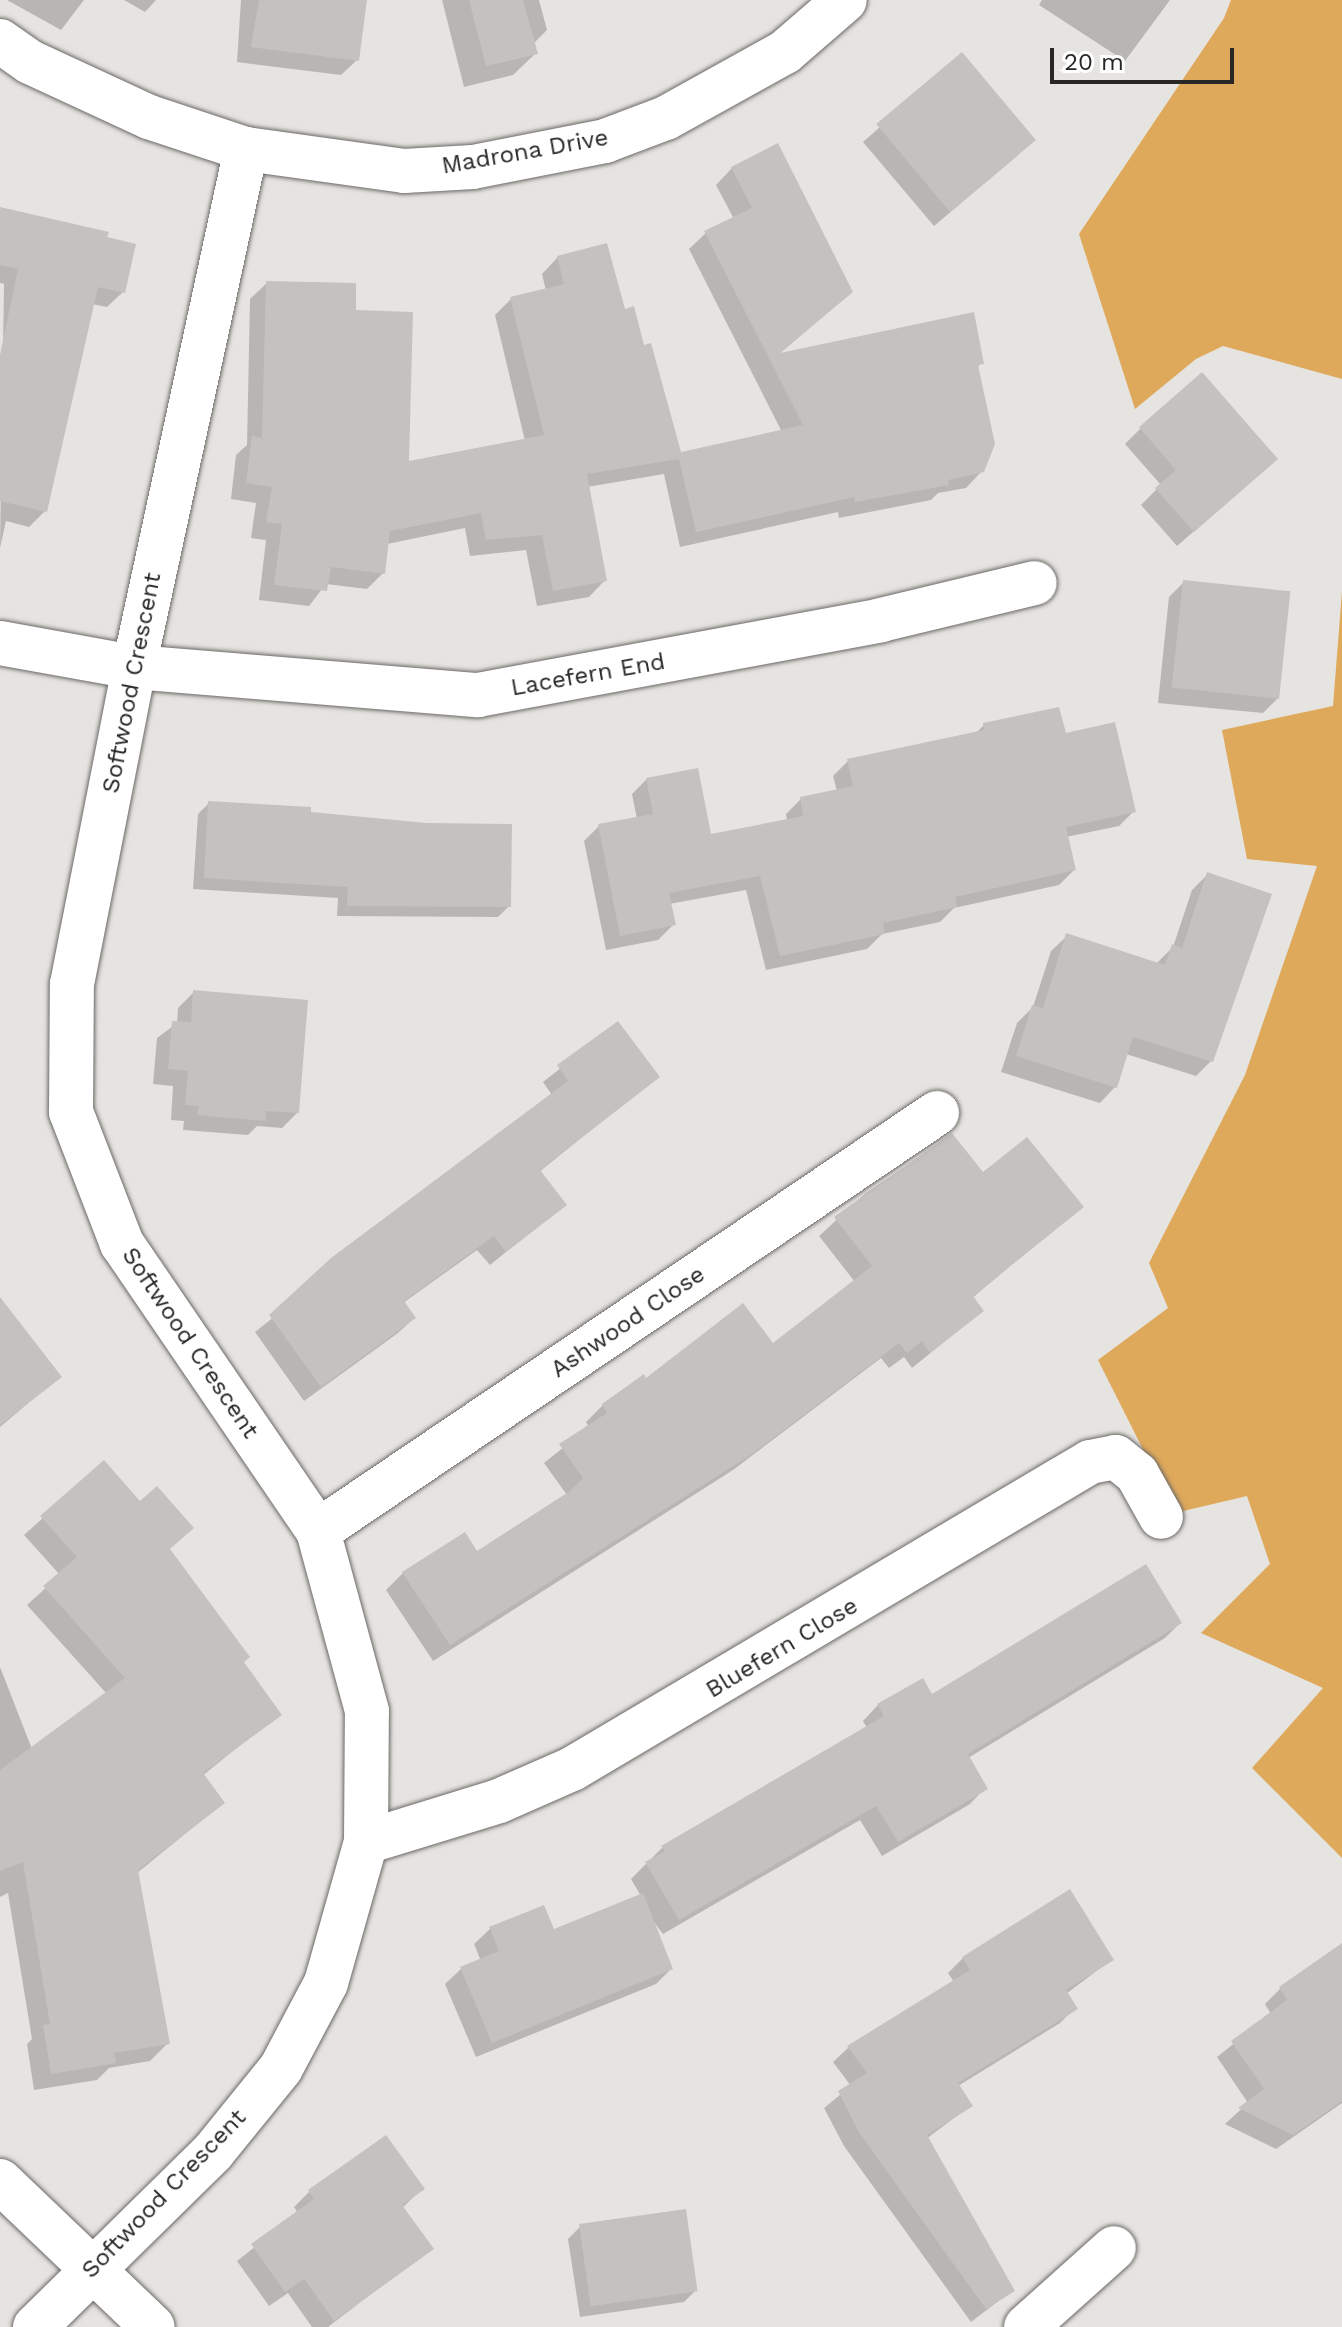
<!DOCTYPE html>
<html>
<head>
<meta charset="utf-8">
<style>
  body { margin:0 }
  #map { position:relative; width:1342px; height:2327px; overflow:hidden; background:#e6e4e1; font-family:"Work Sans",sans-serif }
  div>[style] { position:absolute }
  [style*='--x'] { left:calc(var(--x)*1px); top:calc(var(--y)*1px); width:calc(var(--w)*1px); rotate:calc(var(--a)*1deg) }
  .forest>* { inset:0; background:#dfa95b }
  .shadow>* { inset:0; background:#0003 }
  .building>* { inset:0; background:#c4c2bf; transform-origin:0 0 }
  .roads { filter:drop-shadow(0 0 2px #6b6966) drop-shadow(0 0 2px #6b6966) }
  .street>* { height:44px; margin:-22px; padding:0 22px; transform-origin:22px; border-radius:22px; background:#fff }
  span { translate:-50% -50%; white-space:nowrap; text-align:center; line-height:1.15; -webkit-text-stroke:6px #fff; paint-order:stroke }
  .street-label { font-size:24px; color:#282726 }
  .scale { position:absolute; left:1050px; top:48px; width:184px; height:36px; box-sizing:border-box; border:4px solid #282726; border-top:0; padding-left:10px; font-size:24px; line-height:28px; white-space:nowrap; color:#282726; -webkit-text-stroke:6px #fff; paint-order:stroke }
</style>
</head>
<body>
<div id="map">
  <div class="forest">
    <div style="clip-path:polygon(1231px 0,1342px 0,1342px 379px,1223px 346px,1196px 359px,1135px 409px,1079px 234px,1224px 18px)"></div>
    <div style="clip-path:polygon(1342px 591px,1342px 1858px,1252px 1768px,1323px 1688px,1201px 1633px,1270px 1564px,1247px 1496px,1175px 1513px,1098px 1360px,1168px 1308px,1149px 1263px,1245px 1075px,1317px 866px,1247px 859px,1222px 730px,1333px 706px)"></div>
  </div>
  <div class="shadow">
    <div style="clip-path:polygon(7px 0,84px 0,61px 30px)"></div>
    <div style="clip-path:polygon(124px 0,156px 0,145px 12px)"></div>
    <div style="clip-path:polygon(241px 0,365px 0,357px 60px,341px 75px,237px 62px)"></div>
    <div style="clip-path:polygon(442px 0,539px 0,547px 30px,533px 44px,536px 53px,513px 75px,464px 87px)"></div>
    <div style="clip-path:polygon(1042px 0,1170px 0,1125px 61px,1039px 5px)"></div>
    <div style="clip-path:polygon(962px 55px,1018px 155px,934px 226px,863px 142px)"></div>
    <div style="clip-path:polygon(732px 168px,851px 292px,778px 355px,981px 363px,976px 369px,982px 471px,966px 488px,938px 493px,931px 500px,839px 518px,838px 512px,680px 547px,664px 474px,587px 487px,605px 580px,589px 597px,537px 606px,526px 550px,470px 556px,465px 528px,387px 544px,383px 573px,367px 589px,326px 584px,309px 606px,259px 600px,266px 540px,251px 538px,256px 503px,231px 499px,236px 455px,247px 445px,250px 299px,267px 283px,354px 312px,407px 463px,525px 441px,495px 315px,511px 299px,546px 291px,542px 274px,558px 257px,624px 311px,642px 347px,679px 454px,782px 432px,689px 249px,706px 233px,734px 219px,716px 185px)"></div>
    <div style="clip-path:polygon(0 209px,105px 239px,123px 292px,107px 307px,92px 304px,45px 511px,29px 527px,6px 521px,0 548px,4px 284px,0 283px)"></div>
    <div style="clip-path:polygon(1141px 428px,1260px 474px,1177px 546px,1141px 505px,1161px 485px,1125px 444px)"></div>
    <div style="clip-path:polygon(1184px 582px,1278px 698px,1263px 713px,1158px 703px,1169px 597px)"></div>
    <div style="clip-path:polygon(984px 725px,1064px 735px,1134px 811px,1119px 826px,1066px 837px,1074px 870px,1059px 885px,954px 908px,940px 922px,882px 934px,867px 949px,766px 970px,746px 890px,669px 904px,673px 925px,658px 940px,606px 950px,584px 841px,599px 826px,637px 819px,632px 794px,647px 779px,710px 836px,787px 821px,786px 814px,801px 799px,837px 791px,833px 776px,848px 761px,975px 734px)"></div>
    <div style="clip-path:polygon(209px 803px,309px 814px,509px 906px,498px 917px,337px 916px,338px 898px,193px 889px,198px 814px)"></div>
    <div style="clip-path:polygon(1207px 875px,1211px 1061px,1196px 1076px,1126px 1054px,1115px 1087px,1100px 1103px,1001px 1072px,1017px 1023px,1033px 1007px,1051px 951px,1067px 936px,1156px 964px,1173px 947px,1192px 890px)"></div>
    <div style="clip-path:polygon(194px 992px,297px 1113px,282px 1128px,257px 1126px,248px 1135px,183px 1130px,184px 1121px,171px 1120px,173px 1086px,153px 1084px,157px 1038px,177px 1023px,178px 1008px)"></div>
    <div style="clip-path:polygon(617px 1024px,657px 1077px,539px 1172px,564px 1205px,490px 1265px,477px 1250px,403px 1303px,414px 1318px,398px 1333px,304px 1401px,255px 1332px,552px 1095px,543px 1082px)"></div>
    <div style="clip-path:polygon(951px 1136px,983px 1174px,1081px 1207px,972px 1298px,982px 1311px,912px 1368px,904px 1357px,889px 1368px,881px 1358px,733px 1470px,433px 1661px,386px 1590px,403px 1573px,476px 1553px,567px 1495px,544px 1463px,589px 1427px,586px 1422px,603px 1405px,646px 1380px,773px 1346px,855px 1282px,819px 1236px,866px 1193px)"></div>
    <div style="clip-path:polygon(0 1301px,59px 1377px,0 1427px)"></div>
    <div style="clip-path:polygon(104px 1463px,279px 1714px,202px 1776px,223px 1803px,137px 1873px,168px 2043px,150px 2061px,109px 2068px,97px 2080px,34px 2090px,27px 2044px,32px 2039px,8px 1893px,0 1897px,0 1667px,32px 1749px,107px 1694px,27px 1605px,60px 1575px,24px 1535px)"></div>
    <div style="clip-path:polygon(1180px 1623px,1165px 1638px,968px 1758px,985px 1788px,970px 1804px,882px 1856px,860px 1820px,663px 1934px,650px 1917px,671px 1969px,656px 1984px,476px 2057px,445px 1984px,461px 1969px,481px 1961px,474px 1944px,490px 1929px,553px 1932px,641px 1896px,631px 1879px,662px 1848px,867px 1728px,863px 1721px,878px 1705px,932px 1697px)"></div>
    <div style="clip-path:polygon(1069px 1892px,1111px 1960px,1066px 1994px,1075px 2008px,1060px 2023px,958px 2086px,970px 2106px,926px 2139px,1013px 2290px,971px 2322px,844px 2146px,824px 2108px,851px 2086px,833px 2062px,848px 2048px,954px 1982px,948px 1973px,963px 1958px)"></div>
    <div style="clip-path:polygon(1342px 1946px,1342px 2103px,1276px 2149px,1225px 2124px,1248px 2103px,1217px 2057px,1271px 2014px,1265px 2004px,1280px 1989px)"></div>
    <div style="clip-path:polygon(385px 2138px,422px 2189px,402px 2208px,431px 2248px,328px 2327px,312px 2327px,288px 2293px,269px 2306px,237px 2261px,298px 2213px,294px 2207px,309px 2192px)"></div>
    <div style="clip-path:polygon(580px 2227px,696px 2290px,684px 2302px,580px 2317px,568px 2239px)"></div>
  </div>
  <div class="building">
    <div style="clip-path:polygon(259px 0,367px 0,359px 61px,251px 47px)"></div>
    <div style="clip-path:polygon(469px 0,523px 0,538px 54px,486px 66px)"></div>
    <div style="left:962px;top:52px;width:115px;height:112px;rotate:50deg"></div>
    <div style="clip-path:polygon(778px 143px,853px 292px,780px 353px,974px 312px,984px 364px,978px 365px,995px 444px,984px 472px,948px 480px,949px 485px,855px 502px,854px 497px,696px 532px,679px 459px,587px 474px,607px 581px,553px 591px,542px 535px,486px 540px,481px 513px,390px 531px,385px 574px,331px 567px,327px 591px,274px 585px,282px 524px,266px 522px,272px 487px,246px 483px,252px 436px,262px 438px,266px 281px,356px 283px,356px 310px,413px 312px,409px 461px,544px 435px,510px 297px,564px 284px,557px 256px,607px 243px,625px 309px,634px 306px,644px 345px,651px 343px,681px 452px,803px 425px,704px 231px,752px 208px,731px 167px)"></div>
    <div style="clip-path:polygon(0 207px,109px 232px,107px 237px,136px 244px,125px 293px,98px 287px,47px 512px,0 501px,0 355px,18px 269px,0 265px)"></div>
    <div style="clip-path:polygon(1202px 372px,1278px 459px,1194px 532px,1155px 488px,1176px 470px,1139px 427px)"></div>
    <div style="left:1183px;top:580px;width:108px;height:108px;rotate:6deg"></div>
    <div style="clip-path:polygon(1059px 707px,1066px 733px,1115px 722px,1136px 812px,1066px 827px,1076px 870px,955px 897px,957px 907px,883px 923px,885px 934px,780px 956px,760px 876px,669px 893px,676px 925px,620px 936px,598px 824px,653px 814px,646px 778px,698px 768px,711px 834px,803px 816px,800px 797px,853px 786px,847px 759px,984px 730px,983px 723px)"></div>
    <div style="clip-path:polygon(208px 801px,311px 807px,311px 812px,427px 823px,512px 824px,511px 907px,347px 906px,348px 887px,204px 878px)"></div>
    <div style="clip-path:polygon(1207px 872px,1272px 894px,1213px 1062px,1133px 1037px,1117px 1088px,1016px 1056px,1032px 1005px,1043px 1008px,1066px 933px,1165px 965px,1172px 944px,1182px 948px)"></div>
    <div style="clip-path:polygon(193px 990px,308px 1000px,299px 1113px,266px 1111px,266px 1121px,197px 1115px,199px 1106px,185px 1105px,188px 1071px,168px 1069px,172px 1021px,191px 1022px)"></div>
    <div style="clip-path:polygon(618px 1021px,660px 1077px,540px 1170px,567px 1205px,506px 1252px,494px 1236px,404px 1301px,416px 1318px,321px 1387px,269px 1315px,331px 1258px,568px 1081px,557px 1065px)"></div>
    <div style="clip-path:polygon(952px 1133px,983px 1172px,1027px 1137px,1084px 1207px,973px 1296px,984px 1311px,930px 1353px,922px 1341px,907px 1353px,899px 1343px,752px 1454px,450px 1645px,402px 1572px,465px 1532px,477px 1551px,570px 1491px,583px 1478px,559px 1444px,607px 1413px,602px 1404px,644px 1374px,646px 1378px,743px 1303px,773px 1343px,872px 1266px,834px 1217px)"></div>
    <div style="clip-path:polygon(0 1297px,62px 1377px,0 1425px)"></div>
    <div style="clip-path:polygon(104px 1460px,140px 1501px,157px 1486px,194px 1528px,170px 1549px,250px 1657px,244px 1662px,282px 1715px,203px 1773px,225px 1803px,138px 1870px,170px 2044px,114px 2053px,116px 2063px,51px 2074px,43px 2025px,50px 2024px,23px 1862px,0 1871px,0 1770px,125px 1678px,43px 1586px,77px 1557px,40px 1516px)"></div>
    <div style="clip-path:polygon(1146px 1564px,1182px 1623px,968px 1754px,988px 1789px,898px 1842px,876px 1806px,679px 1920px,645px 1862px,665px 1851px,661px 1846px,884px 1716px,877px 1704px,923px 1678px,932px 1694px)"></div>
    <div style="clip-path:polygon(1070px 1889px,1114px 1960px,1066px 1990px,1078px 2009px,958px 2083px,973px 2106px,927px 2135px,1015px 2291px,986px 2309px,858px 2131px,838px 2091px,867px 2073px,847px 2046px,970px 1970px,962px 1957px)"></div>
    <div style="clip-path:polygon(643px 1893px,673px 1969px,492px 2043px,460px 1967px,499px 1951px,489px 1927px,544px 1905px,554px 1929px)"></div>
    <div style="clip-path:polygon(1342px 1943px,1342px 2101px,1293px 2135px,1238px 2108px,1264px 2089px,1231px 2041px,1287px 2000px,1279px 1987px)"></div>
    <div style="clip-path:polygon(386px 2135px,425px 2189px,402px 2205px,434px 2249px,334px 2321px,304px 2279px,285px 2292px,251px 2244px,314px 2199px,308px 2190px)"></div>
    <div style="left:686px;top:2209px;width:83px;height:108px;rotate:82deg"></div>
  </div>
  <div class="roads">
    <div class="street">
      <div style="--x:0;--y:41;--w:37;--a:35"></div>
      <div style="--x:30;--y:62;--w:131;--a:24.8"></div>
      <div style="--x:149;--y:117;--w:102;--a:18.3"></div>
      <div style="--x:246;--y:149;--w:160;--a:7.9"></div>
      <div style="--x:404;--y:171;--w:69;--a:-3.3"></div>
      <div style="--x:473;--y:167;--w:135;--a:-11.1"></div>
      <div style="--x:605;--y:141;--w:65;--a:-20.7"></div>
      <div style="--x:666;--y:118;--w:136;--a:-29"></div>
      <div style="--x:785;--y:52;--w:79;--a:-40.9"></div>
      <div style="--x:0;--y:643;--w:136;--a:10.2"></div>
      <div style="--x:134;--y:667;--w:345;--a:4.7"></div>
      <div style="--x:478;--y:695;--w:410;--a:-10.5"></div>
      <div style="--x:881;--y:620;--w:158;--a:-13.5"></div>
      <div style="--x:318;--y:1531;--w:747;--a:-34.03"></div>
      <div style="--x:366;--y:1842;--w:139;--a:-17.1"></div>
      <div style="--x:499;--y:1801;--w:80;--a:-23.7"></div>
      <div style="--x:572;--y:1769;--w:602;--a:-30.65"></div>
      <div style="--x:1090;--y:1462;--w:26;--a:-11"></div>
      <div style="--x:1116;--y:1457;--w:27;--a:39"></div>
      <div style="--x:1137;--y:1474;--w:49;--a:60.8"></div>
      <div style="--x:0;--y:2181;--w:211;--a:43.7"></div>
      <div style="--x:35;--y:2327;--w:250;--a:-44.5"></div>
      <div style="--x:213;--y:2152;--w:108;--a:-51"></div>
      <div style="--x:281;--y:2068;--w:96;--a:-62.1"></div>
      <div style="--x:326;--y:1983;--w:147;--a:-74.2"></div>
      <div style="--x:366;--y:1842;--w:131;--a:-89.6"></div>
      <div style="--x:367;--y:1711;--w:187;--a:-105.2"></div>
      <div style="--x:318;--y:1531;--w:348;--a:-124.3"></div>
      <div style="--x:122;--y:1244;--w:142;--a:-111.1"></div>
      <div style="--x:71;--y:1112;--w:128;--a:-89.6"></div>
      <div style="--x:72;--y:984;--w:323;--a:-78.9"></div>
      <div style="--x:134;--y:667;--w:530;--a:-77.8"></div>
      <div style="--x:1026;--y:2327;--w:118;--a:-41.9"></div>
    </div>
  </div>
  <div class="street-label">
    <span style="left:525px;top:152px;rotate:-10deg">Madrona Drive</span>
    <span style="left:588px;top:675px;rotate:-10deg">Lacefern End</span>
    <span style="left:132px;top:683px;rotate:-79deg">Softwood Crescent</span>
    <span style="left:628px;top:1322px;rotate:-34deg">Ashwood Close</span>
    <span style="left:190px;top:1343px;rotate:56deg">Softwood Crescent</span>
    <span style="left:782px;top:1648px;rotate:-31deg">Bluefern Close</span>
    <span style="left:164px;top:2194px;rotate:-46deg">Softwood Crescent</span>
  </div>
  <div class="scale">20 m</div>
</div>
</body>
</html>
